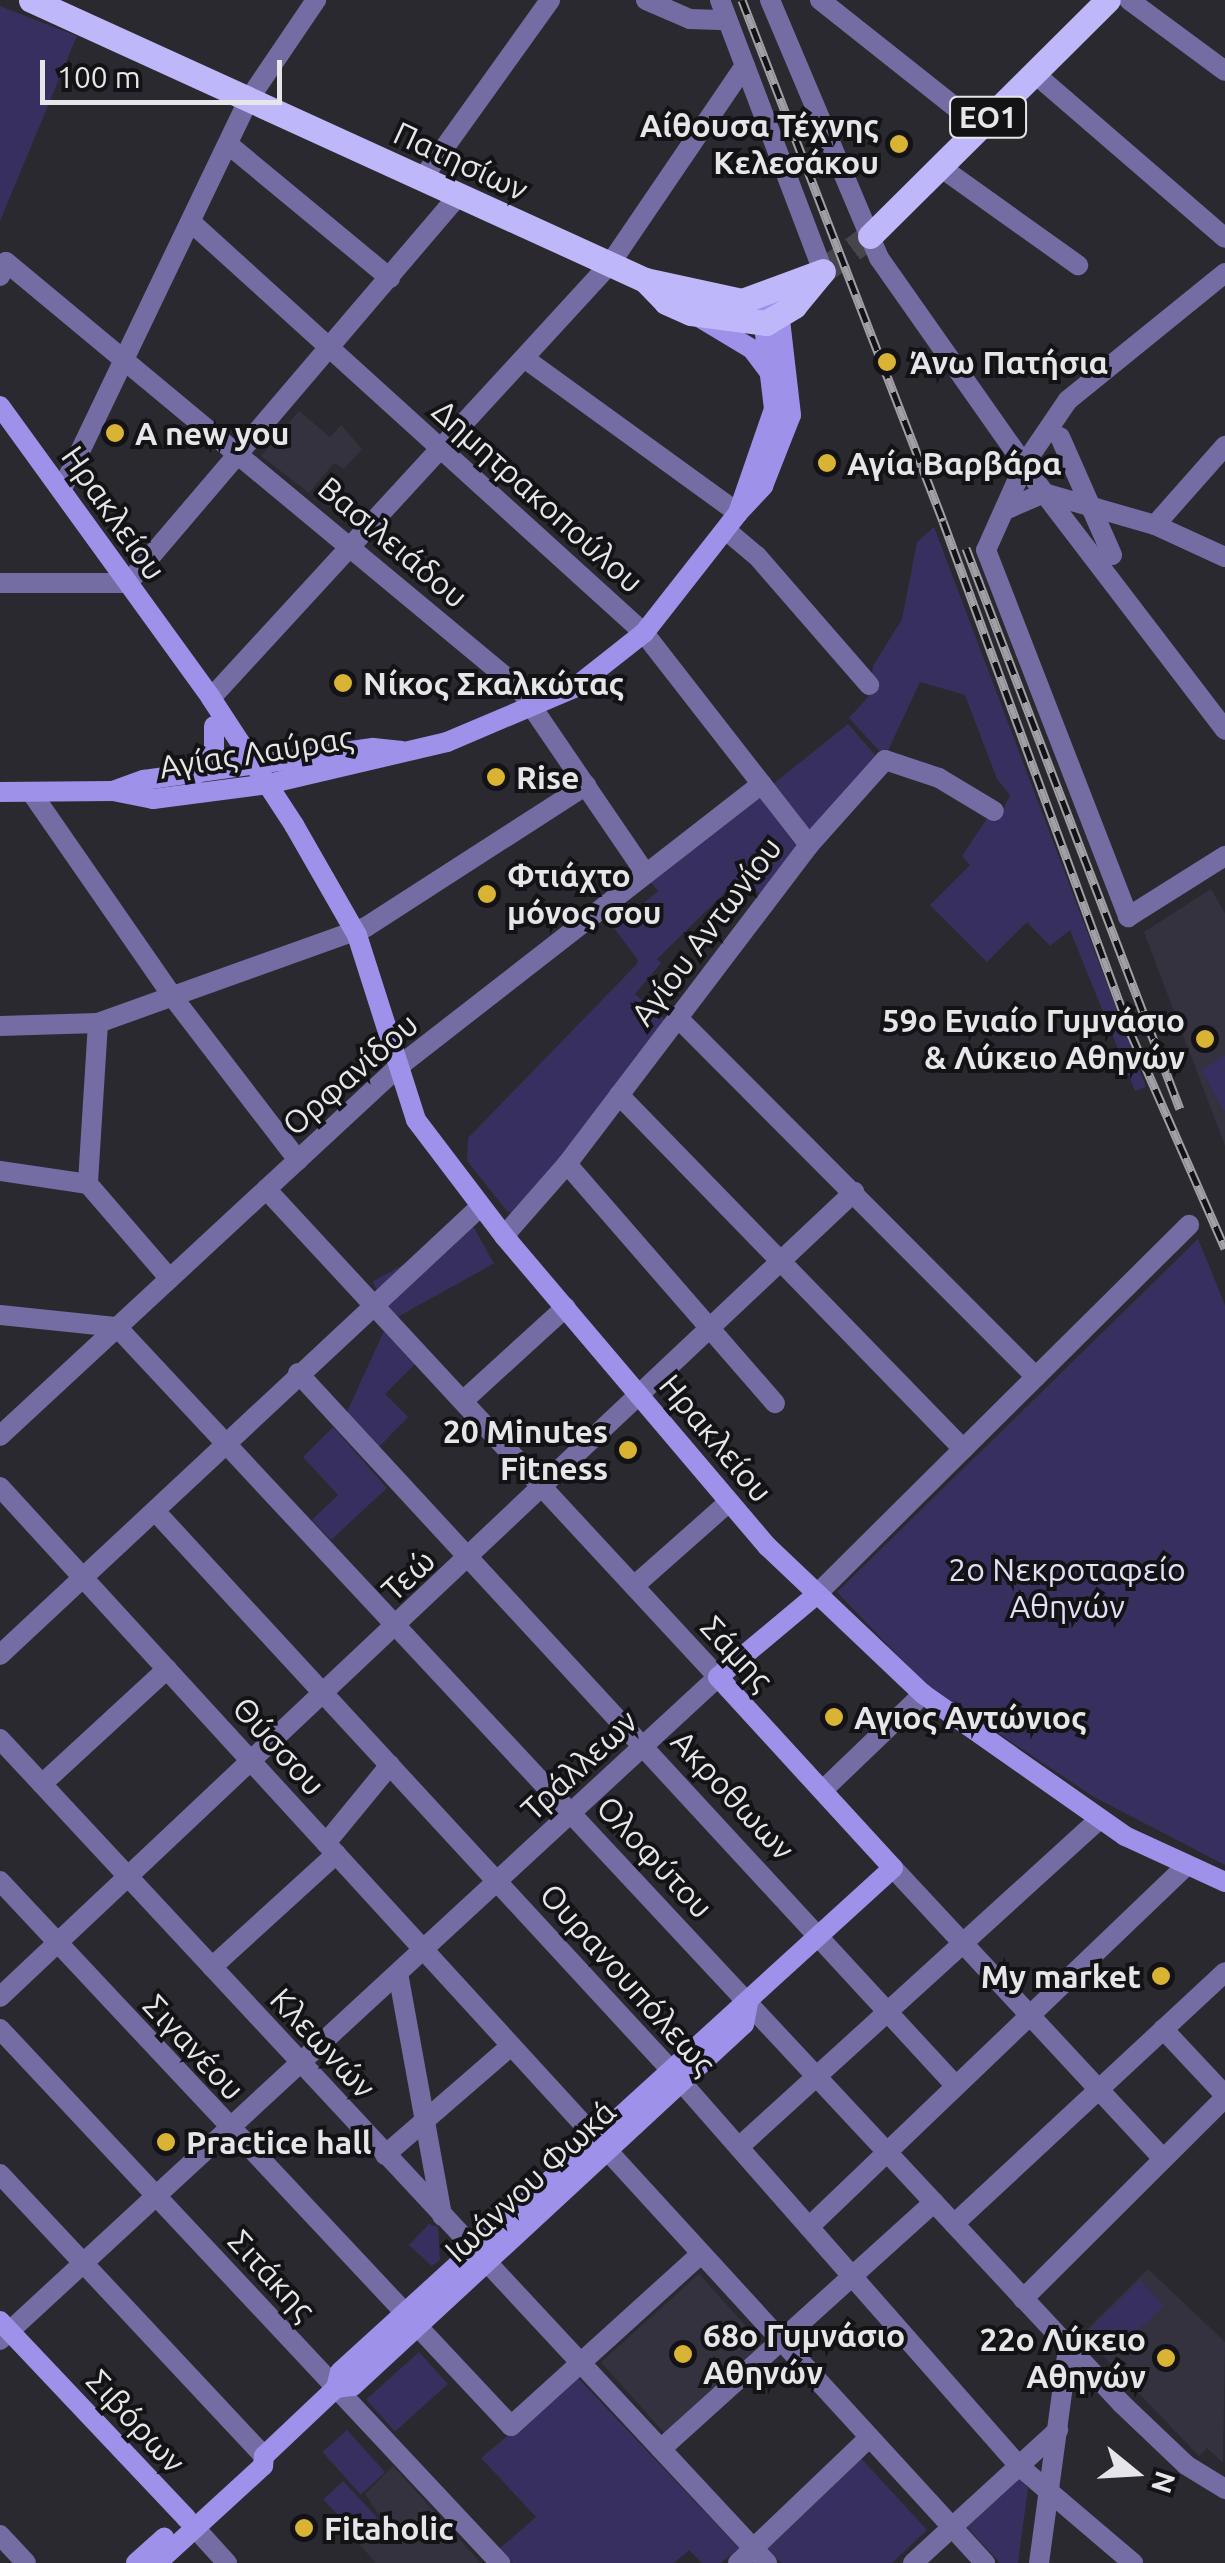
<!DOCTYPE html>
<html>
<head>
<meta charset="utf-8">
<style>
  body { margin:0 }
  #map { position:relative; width:1225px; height:2563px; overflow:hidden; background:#2a2930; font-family:Ubuntu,sans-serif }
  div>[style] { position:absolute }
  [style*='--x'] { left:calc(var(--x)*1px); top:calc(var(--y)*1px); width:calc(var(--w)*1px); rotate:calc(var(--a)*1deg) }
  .built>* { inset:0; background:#33323e; transform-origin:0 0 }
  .green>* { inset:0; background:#372f5e; transform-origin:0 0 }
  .primary-tunnel>* { height:25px; margin-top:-12.5px; transform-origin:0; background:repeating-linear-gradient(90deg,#46454c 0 25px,transparent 0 37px) }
  .street>* { height:20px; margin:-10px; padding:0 10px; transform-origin:10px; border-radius:10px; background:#746da3 }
  .secondary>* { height:20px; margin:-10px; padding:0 10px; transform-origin:10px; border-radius:10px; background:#9e91e9 }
  .primary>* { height:25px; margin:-12.5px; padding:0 12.5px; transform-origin:12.5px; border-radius:12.5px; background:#beb7fa }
  .rail>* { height:9px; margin-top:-4.5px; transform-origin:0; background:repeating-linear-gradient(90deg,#131215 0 15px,#a0a0a6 0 30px); box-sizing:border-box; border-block:2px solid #a0a0a6 }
  .dots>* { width:28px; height:28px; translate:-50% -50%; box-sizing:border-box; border:5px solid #131215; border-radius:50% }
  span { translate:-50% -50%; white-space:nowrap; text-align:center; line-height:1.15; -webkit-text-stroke:8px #131215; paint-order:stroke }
  .shield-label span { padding:2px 8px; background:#131215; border:2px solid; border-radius:8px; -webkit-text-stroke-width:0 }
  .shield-label { font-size:30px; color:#e5e5ea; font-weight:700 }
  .poi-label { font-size:32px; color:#e5e5ea; font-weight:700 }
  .right { translate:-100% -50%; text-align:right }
  .left { translate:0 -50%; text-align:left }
  .street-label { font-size:32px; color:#e5e5ea }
  .park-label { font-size:32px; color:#e1dff6 }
  .north { position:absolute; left:1085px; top:2423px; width:100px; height:100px; -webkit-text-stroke:8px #131215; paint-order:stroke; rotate:108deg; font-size:28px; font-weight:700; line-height:40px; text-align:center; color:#e5e5ea }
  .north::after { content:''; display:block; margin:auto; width:35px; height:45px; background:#e5e5ea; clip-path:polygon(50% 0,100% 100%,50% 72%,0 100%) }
  .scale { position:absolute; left:40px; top:60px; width:242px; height:45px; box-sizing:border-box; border:5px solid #e5e5ea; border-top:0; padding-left:12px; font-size:30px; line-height:35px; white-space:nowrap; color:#e5e5ea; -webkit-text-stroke:8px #131215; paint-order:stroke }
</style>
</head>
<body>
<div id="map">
  <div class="built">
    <div style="clip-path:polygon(299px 411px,330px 437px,341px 425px,362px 449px,344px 469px,334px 463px,309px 493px,261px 456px)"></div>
    <div style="clip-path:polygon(1211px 889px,1225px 913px,1225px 1146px,1144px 932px)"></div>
    <div style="clip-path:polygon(1148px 2269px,1225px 2342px,1223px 2463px,1207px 2448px,1199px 2456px,1082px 2334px)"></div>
    <div style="left:699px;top:2274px;width:96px;height:132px;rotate:48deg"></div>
    <div style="clip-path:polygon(393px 2466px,481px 2563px,376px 2563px,359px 2544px,382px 2519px,365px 2494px)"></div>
  </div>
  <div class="green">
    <div style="clip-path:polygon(0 6px,77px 36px,0 221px)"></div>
    <div style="clip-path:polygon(934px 527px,1146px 1087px,1135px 1091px,1070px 930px,1050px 946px,1027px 922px,987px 962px,930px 905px,970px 865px,962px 856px,988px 817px,997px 822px,1010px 795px,997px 779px,965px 695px,920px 682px,885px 757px,849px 718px,868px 697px,873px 666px,902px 619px,917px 542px)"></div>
    <div style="clip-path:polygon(848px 724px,877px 757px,815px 836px,772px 785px)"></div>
    <div style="clip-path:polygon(759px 796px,799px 850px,762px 897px,742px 876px,657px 959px,661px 963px,635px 994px,668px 1022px,515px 1214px,507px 1211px,467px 1161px,468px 1138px,636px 965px,638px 960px,614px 928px,658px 891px,650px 881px)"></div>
    <div style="clip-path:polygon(1225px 1055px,1225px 1112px,1201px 1070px)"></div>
    <div style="left:473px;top:1226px;width:43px;height:115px;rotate:61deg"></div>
    <div style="clip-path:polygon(1198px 1239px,1225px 1305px,1225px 1865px,1094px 1797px,926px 1685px,837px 1592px)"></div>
    <div style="clip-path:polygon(384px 1331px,415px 1364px,385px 1394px,408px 1417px,378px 1448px,346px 1414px)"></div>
    <div style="clip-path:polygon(333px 1427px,387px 1488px,331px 1540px,312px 1520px,338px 1495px,303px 1457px)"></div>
    <div style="clip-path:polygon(429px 2224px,438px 2227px,440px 2260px,432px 2266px,409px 2245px)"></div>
    <div style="left:1140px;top:2280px;width:35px;height:73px;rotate:46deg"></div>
    <div style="left:419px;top:2352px;width:43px;height:71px;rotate:48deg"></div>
    <div style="clip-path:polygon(577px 2377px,739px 2548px,721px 2563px,702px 2563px,689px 2550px,674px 2563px,513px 2563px,499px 2549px,536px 2517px,481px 2458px)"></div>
    <div style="left:347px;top:2430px;width:57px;height:33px;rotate:48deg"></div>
    <div style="clip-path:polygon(860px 2457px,927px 2530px,892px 2563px,781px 2563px,766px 2547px)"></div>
    <div style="clip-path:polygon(1019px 2479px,1028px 2488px,1018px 2563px,1000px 2563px,967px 2527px)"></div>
    <div style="left:343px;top:2481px;width:50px;height:27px;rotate:47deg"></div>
  </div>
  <div class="primary-tunnel">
    <div style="--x:823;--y:271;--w:59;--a:-36.7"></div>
  </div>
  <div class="street">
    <div style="--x:646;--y:0;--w:48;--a:23.4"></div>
    <div style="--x:690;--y:19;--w:37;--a:2"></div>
    <div style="--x:720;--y:0;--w:290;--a:69.2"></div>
    <div style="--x:770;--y:0;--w:280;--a:67.1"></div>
    <div style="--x:879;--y:258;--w:287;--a:54.9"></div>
    <div style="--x:1044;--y:493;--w:298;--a:52.6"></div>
    <div style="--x:820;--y:0;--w:203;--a:38.4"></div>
    <div style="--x:1129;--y:0;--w:119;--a:36.5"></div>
    <div style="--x:1034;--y:73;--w:252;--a:40.8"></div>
    <div style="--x:229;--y:145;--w:209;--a:39.6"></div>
    <div style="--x:939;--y:166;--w:171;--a:35.5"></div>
    <div style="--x:422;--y:179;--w:220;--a:-54.4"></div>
    <div style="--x:192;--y:223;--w:610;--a:42.21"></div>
    <div style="--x:644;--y:633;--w:269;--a:52.1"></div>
    <div style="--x:1225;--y:273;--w:202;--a:141"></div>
    <div style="--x:1068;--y:400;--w:76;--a:124.3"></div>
    <div style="--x:1025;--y:463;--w:95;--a:114.1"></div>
    <div style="--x:986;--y:550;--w:394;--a:68.8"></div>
    <div style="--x:1128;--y:917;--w:115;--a:-32.2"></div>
    <div style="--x:0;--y:276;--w:15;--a:-67"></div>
    <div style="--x:6;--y:262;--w:667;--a:39.71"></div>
    <div style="--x:519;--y:688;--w:225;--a:55.7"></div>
    <div style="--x:524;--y:358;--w:264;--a:35.9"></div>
    <div style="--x:1060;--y:437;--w:129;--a:66.2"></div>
    <div style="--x:62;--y:489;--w:433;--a:-64.4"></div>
    <div style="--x:249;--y:99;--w:120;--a:-55.9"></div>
    <div style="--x:1005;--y:510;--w:43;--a:-23.6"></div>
    <div style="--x:1044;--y:493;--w:116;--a:16.1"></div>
    <div style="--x:1155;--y:525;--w:77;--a:24.6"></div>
    <div style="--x:1155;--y:525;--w:106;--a:-48.5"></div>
    <div style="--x:727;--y:531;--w:39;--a:40"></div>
    <div style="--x:757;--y:556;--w:171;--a:49"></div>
    <div style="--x:0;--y:583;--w:128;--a:0"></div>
    <div style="--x:128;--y:583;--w:509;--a:-49.55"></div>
    <div style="--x:211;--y:698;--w:590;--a:-47.41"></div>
    <div style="--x:610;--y:264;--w:240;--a:-55.8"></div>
    <div style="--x:31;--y:792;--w:248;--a:55.3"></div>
    <div style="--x:172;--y:996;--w:207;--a:52.5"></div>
    <div style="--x:678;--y:1018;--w:507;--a:45.08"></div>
    <div style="--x:98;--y:1023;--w:161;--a:93.6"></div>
    <div style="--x:88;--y:1184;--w:125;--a:49.2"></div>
    <div style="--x:0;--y:1026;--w:98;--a:-1.8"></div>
    <div style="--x:98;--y:1023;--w:285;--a:-19.7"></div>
    <div style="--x:366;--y:927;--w:262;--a:-32.8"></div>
    <div style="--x:619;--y:1095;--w:494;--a:45.8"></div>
    <div style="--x:567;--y:1164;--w:317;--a:49"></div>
    <div style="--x:0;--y:1171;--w:89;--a:8.4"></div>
    <div style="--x:504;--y:1236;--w:96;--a:-48.8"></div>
    <div style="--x:567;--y:1164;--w:400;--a:-52.8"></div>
    <div style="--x:809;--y:845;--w:114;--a:-48.2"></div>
    <div style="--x:885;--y:760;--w:57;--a:18.4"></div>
    <div style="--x:939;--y:778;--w:64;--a:31"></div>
    <div style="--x:0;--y:1315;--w:118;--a:5.9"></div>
    <div style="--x:117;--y:1327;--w:1472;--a:46.98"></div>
    <div style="--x:1121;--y:2403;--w:90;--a:43.6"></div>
    <div style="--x:1186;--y:2465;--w:46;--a:31.6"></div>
    <div style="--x:298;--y:1373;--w:970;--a:47.3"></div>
    <div style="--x:463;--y:1401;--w:139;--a:-42.4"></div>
    <div style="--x:0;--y:1436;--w:543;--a:-42.83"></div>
    <div style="--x:398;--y:1067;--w:461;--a:-37.9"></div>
    <div style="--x:0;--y:1487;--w:1459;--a:47.53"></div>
    <div style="--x:155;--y:1511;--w:758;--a:47.3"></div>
    <div style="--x:669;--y:2068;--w:530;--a:48.67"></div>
    <div style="--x:1019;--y:2466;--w:150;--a:40.4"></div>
    <div style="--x:634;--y:1586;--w:127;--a:-41.5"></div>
    <div style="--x:815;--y:1596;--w:527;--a:-44.77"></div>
    <div style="--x:0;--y:1655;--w:657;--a:-43.03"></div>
    <div style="--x:0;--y:1739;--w:1126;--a:47.05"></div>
    <div style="--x:42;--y:1784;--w:170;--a:-42.6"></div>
    <div style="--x:823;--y:1790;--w:139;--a:-43.8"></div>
    <div style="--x:326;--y:1843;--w:101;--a:-50.6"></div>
    <div style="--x:893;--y:1868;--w:397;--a:47.1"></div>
    <div style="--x:0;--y:1881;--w:747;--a:46.84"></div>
    <div style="--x:511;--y:2426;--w:256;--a:-42.2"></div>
    <div style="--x:212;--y:1967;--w:168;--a:-42.3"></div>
    <div style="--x:398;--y:1973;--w:247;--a:79.7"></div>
    <div style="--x:0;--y:1997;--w:1174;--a:-43.31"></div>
    <div style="--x:0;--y:2029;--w:732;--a:46.88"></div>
    <div style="--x:1163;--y:2029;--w:91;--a:46.8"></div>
    <div style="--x:739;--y:2147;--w:487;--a:-42.3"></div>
    <div style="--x:385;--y:2155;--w:167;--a:-40.9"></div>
    <div style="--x:0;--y:2174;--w:386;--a:46.9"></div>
    <div style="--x:954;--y:2224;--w:370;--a:-42.9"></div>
    <div style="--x:809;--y:2227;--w:522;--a:-43.76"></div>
    <div style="--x:1023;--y:2299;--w:285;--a:-44.9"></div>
    <div style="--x:0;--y:2340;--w:977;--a:-42.72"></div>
    <div style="--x:718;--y:1677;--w:665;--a:-132.81"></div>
    <div style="--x:661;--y:2449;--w:368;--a:-42.1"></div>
    <div style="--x:186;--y:2518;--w:61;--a:47.7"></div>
    <div style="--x:0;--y:2535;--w:38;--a:47"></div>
    <div style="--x:738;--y:2563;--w:182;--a:-43.7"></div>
    <div style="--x:913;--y:2563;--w:197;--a:-42.5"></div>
    <div style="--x:1039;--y:2563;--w:217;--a:-82.3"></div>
  </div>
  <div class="secondary">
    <div style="--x:697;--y:316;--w:64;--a:31"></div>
    <div style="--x:752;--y:349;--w:31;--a:53"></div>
    <div style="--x:0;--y:406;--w:360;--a:54.1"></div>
    <div style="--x:211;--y:698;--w:152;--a:56.8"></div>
    <div style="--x:294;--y:825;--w:127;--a:60.2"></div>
    <div style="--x:357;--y:935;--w:194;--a:72.3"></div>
    <div style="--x:416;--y:1120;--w:146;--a:52.8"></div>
    <div style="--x:504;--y:1236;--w:407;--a:49.7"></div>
    <div style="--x:767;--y:1546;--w:215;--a:43.5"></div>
    <div style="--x:923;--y:1694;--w:247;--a:35.1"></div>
    <div style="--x:1125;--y:1836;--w:110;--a:24.7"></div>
    <div style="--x:738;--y:513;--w:37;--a:-47"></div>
    <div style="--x:763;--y:486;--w:76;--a:-68.5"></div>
    <div style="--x:791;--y:415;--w:113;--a:-96.6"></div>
    <div style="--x:197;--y:774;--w:30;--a:-56"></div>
    <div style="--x:214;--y:749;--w:23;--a:-90"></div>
    <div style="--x:113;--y:791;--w:33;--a:-20"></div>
    <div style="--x:144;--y:780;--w:231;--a:-8"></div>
    <div style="--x:373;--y:748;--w:29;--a:6"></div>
    <div style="--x:0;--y:792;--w:113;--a:-0.5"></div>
    <div style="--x:113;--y:791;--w:41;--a:11.3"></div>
    <div style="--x:153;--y:799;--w:116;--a:-7.4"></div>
    <div style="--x:268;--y:784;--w:184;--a:-13.2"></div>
    <div style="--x:447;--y:742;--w:138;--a:-23"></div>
    <div style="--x:574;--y:688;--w:89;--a:-38.2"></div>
    <div style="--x:644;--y:633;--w:152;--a:-51.9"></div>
    <div style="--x:738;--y:513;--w:110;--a:-70.9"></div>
    <div style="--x:774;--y:409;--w:102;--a:-96.8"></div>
    <div style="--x:0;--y:2321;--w:271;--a:46.6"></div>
    <div style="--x:336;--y:2388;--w:17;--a:-7"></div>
    <div style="--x:353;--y:2386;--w:533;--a:-42.79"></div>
    <div style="--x:744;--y:2024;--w:21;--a:-79"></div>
    <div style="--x:136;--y:2563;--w:38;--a:-42"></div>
    <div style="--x:157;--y:2563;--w:144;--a:-42.5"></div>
    <div style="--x:263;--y:2466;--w:10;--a:-84"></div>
    <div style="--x:264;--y:2456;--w:99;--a:-43.4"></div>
    <div style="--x:336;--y:2388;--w:16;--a:-76"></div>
    <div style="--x:340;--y:2372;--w:748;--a:-42.35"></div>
    <div style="--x:893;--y:1868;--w:259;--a:-132.5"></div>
    <div style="--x:718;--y:1677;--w:126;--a:-39.9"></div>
  </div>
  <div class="primary">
    <div style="--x:31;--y:0;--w:675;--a:24.51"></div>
    <div style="--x:645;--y:280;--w:30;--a:46"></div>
    <div style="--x:666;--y:302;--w:27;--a:24"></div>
    <div style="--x:691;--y:313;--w:76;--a:7.6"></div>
    <div style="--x:766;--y:323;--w:33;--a:-31"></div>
    <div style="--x:794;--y:306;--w:45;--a:-50.4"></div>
    <div style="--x:870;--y:236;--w:335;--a:-44.8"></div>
    <div style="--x:645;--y:280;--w:99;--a:12.2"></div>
    <div style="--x:742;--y:301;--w:86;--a:-20.3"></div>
  </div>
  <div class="rail">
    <div style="--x:742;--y:0;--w:558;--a:68.9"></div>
    <div style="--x:943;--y:521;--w:546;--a:69.87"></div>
    <div style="--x:1131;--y:1034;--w:234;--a:66.3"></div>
    <div style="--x:966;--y:548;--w:600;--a:69.12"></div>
  </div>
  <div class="dots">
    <div style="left:899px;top:144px;background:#d9b334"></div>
    <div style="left:887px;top:362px;background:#d9b334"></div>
    <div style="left:115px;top:433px;background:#d9b334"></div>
    <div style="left:827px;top:463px;background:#d9b334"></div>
    <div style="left:343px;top:683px;background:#d9b334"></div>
    <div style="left:496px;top:777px;background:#d9b334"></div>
    <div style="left:487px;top:894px;background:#d9b334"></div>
    <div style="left:1205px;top:1039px;background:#d9b334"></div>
    <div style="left:628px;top:1450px;background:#d9b334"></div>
    <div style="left:834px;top:1717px;background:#d9b334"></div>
    <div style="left:1161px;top:1976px;background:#d9b334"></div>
    <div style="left:166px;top:2142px;background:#d9b334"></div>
    <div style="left:683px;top:2354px;background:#d9b334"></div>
    <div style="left:1166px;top:2358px;background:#d9b334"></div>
    <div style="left:304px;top:2528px;background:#d9b334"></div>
  </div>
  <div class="shield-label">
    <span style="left:988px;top:117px">ΕΟ1</span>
  </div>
  <div class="poi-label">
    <span class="right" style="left:879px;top:144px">Αίθουσα Τέχνης<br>Κελεσάκου</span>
    <span class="left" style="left:910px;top:362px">Άνω Πατήσια</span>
    <span class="left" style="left:135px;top:433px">A new you</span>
    <span class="left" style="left:847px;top:463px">Αγία Βαρβάρα</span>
    <span class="left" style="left:363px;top:683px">Νίκος Σκαλκώτας</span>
    <span class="left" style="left:516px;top:777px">Rise</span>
    <span class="left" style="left:507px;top:894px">Φτιάχτο<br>μόνος σου</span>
    <span class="right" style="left:1185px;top:1039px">59ο Ενιαίο Γυμνάσιο<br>&amp; Λύκειο Αθηνών</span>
    <span class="right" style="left:608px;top:1450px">20 Μinutes<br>Fitness</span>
    <span class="left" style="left:854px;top:1717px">Αγιος Αντώνιος</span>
    <span class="right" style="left:1141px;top:1976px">My market</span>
    <span class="left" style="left:186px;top:2142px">Practice hall</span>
    <span class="left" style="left:703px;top:2354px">68ο Γυμνάσιο<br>Αθηνών</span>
    <span class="right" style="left:1146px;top:2358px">22ο Λύκειο<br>Αθηνών</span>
    <span class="left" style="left:324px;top:2528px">Fitaholic</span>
  </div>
  <div class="street-label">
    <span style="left:461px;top:161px;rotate:25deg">Πατησίων</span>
    <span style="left:538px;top:496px;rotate:42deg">Δημητρακοπούλου</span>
    <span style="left:114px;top:513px;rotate:55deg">Ηρακλείου</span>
    <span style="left:393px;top:542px;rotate:40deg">Βασιλειάδου</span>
    <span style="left:256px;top:752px;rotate:-9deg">Αγίας Λαύρας</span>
    <span style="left:706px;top:931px;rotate:-53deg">Αγίου Αντωνίου</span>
    <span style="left:350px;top:1074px;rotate:-41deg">Ορφανίδου</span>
    <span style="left:716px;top:1438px;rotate:50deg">Ηρακλείου</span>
    <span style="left:408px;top:1575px;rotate:-43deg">Τεώ</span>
    <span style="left:737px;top:1653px;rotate:47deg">Σάμης</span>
    <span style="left:279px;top:1746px;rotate:48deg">Θύσσου</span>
    <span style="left:579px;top:1765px;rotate:-43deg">Τράλλεων</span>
    <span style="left:733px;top:1795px;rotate:47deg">Ακροθωων</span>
    <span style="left:655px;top:1857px;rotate:47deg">Ολοφύτου</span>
    <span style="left:628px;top:1979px;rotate:48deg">Ουρανουπόλεως</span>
    <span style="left:323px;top:2043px;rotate:47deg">Κλεωνών</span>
    <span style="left:194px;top:2047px;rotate:47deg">Σιγανέου</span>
    <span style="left:530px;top:2181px;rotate:-43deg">Ιωάννου Φωκά</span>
    <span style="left:272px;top:2275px;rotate:47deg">Σιτάκης</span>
    <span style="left:136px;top:2421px;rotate:47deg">Σιβόρων</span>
  </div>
  <div class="park-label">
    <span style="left:1067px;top:1588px">2ο Νεκροταφείο<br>Αθηνών</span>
  </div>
  <div class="north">N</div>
  <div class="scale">100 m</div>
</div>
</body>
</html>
